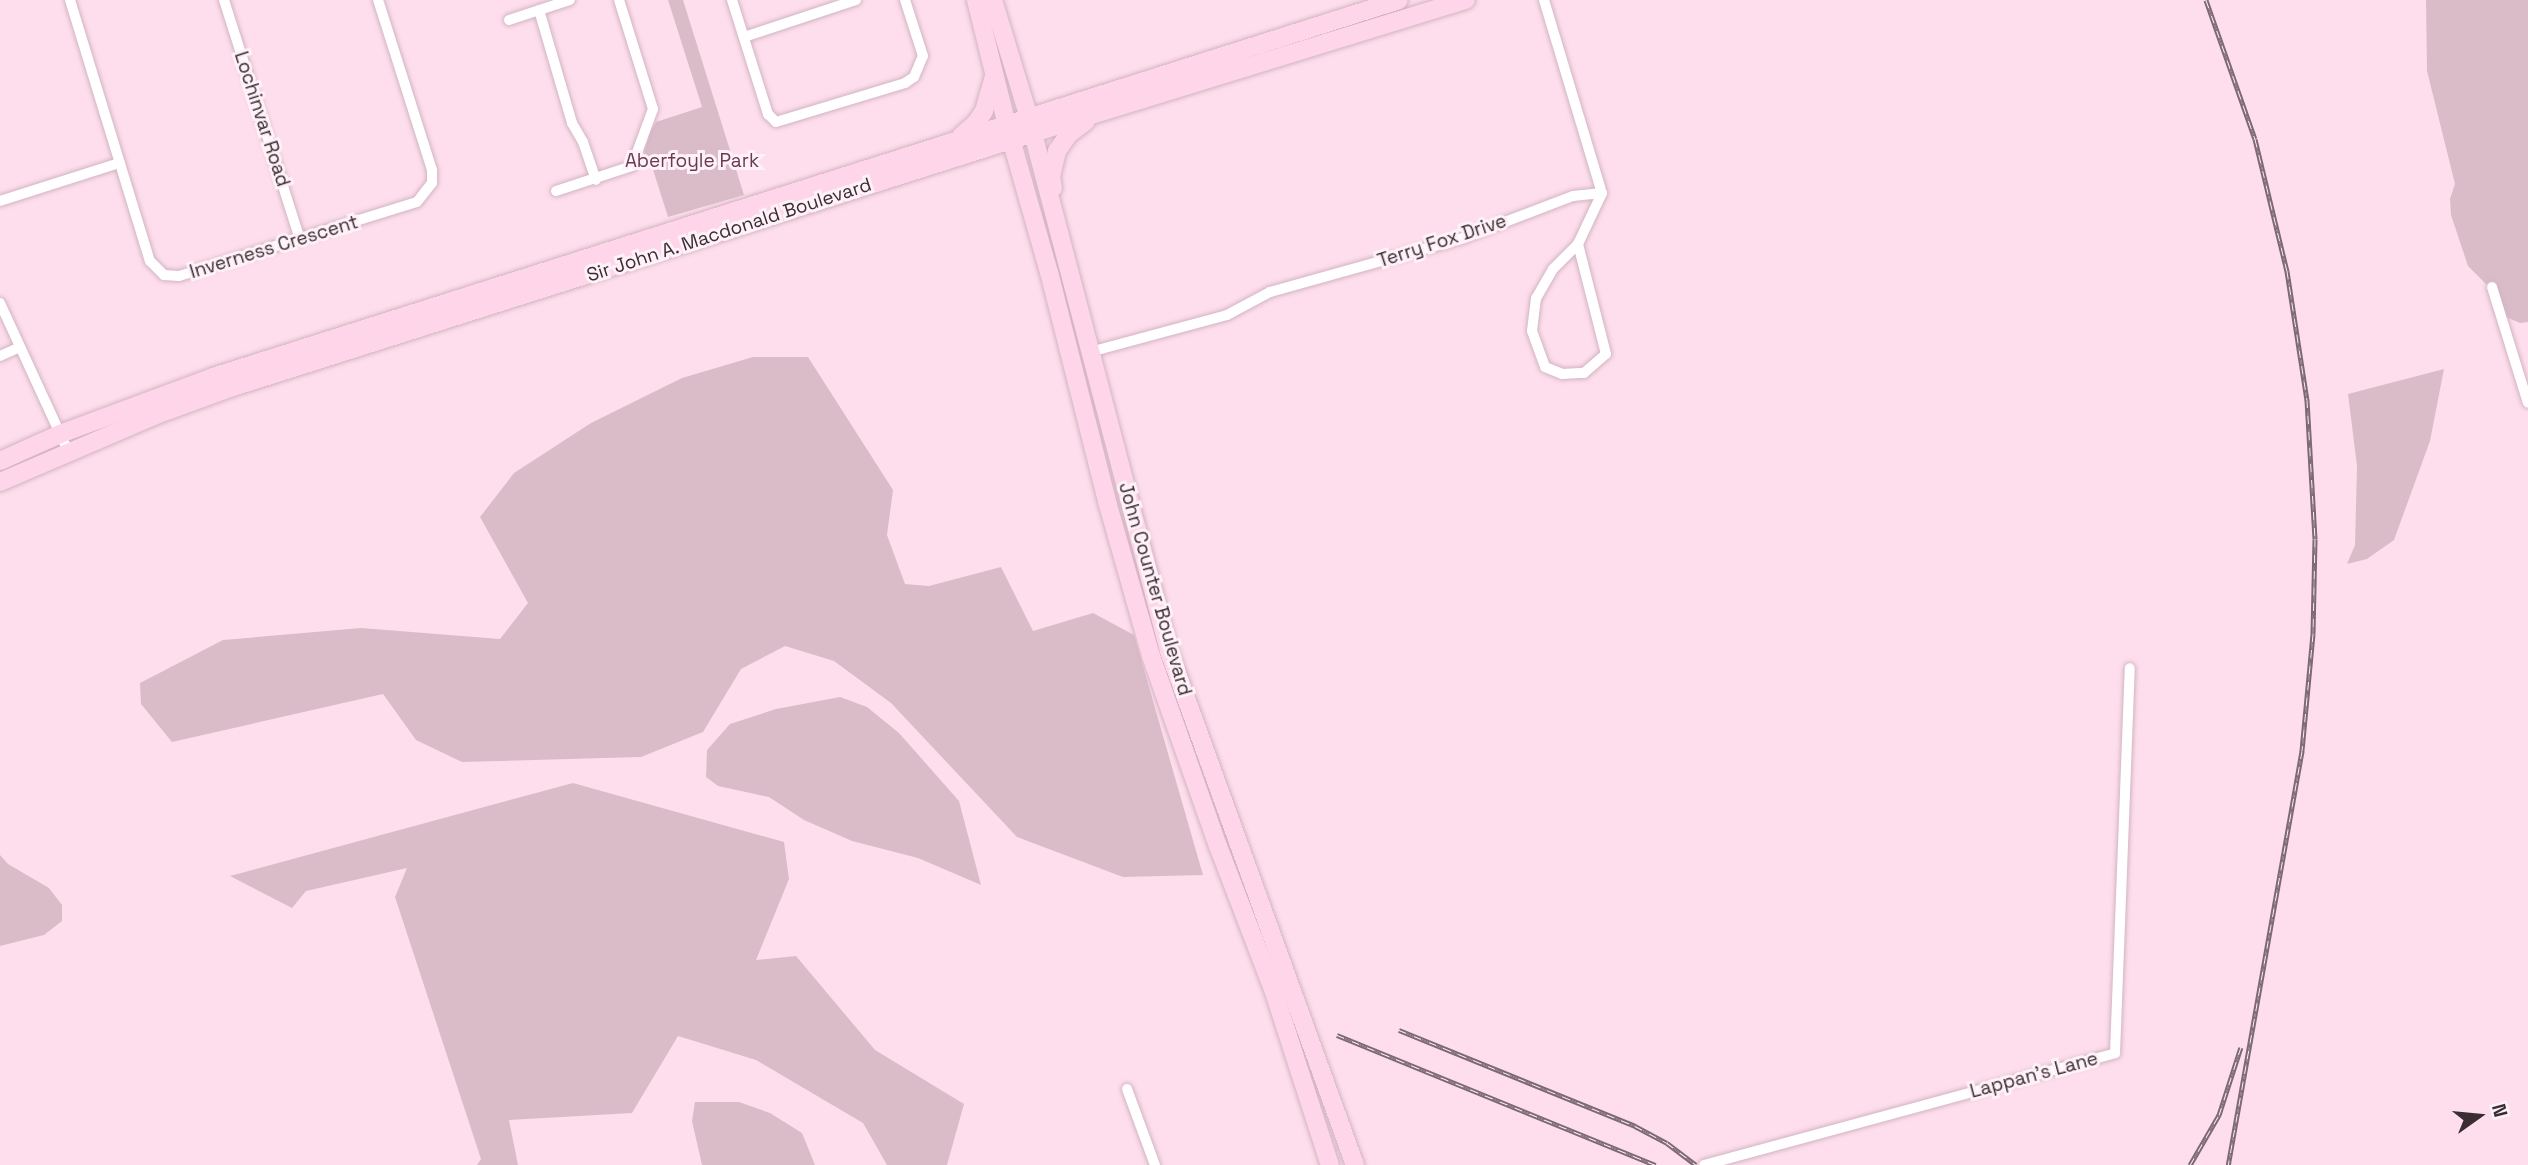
<!DOCTYPE html>
<html>
<head>
<meta charset="utf-8">
<style>
  body { margin:0 }
  #map { position:relative; width:2528px; height:1165px; overflow:hidden; background:#fedeec; font-family:"Space Grotesk",sans-serif }
  div>[style] { position:absolute }
  [style*='--x'] { left:calc(var(--x)*1px); top:calc(var(--y)*1px); width:calc(var(--w)*1px); rotate:calc(var(--a)*1deg) }
  .green>* { inset:0; background:#dabcc9 }
  .roads { filter:drop-shadow(0 0 2px #d2b4c1) drop-shadow(0 0 2px #d2b4c1) }
  .street>* { height:10px; margin:-5px; padding:0 5px; transform-origin:5px; border-radius:5px; background:#fff }
  .primary>* { height:18px; margin:-9px; padding:0 9px; transform-origin:9px; border-radius:9px; background:#fed5e9 }
  .rail>* { height:5px; margin-top:-2.5px; transform-origin:0; background:repeating-linear-gradient(90deg,#fef1f7 0 8px,#7c6971 0 16px); box-sizing:border-box; border-block:2px solid #7c6971 }
  span { translate:-50% -50%; white-space:nowrap; text-align:center; line-height:1.15; -webkit-text-stroke:6px #fef1f7; paint-order:stroke }
  .street-label { font-size:19px; color:#392d32 }
  .park-label { font-size:19px; color:#693a52 }
  .north { position:absolute; left:2444px; top:1081px; width:70px; height:70px; -webkit-text-stroke:5px #fef1f7; paint-order:stroke; rotate:75deg; font-size:19px; font-weight:700; line-height:28px; text-align:center; color:#392d32 }
  .north::after { content:''; display:block; margin:auto; width:24px; height:32px; background:#392d32; clip-path:polygon(50% 0,100% 100%,50% 72%,0 100%) }
</style>
</head>
<body>
<div id="map">
  <div class="green">
    <div style="clip-path:polygon(668px 0,683px 0,744px 195px,668px 217px,649px 157px,643px 157px,650px 133px,656px 122px,702px 107px)"></div>
    <div style="clip-path:polygon(2426px 0,2528px 0,2528px 322px,2520px 323px,2495px 312px,2488px 286px,2468px 266px,2451px 215px,2450px 199px,2455px 184px,2427px 71px)"></div>
    <div style="clip-path:polygon(753px 357px,808px 357px,893px 490px,887px 535px,905px 584px,929px 586px,1001px 567px,1033px 631px,1093px 613px,1134px 635px,1203px 875px,1123px 877px,1017px 837px,891px 703px,834px 661px,785px 646px,741px 669px,703px 732px,641px 757px,462px 762px,416px 740px,383px 694px,172px 742px,141px 704px,140px 683px,223px 640px,361px 628px,500px 639px,528px 603px,480px 517px,514px 473px,591px 423px,682px 378px)"></div>
    <div style="clip-path:polygon(2444px 369px,2430px 441px,2394px 540px,2367px 559px,2347px 564px,2355px 545px,2357px 466px,2348px 394px)"></div>
    <div style="clip-path:polygon(840px 697px,867px 707px,899px 733px,959px 801px,981px 885px,918px 858px,852px 841px,804px 820px,769px 797px,718px 786px,706px 777px,707px 750px,730px 724px,776px 709px)"></div>
    <div style="clip-path:polygon(573px 783px,784px 842px,789px 879px,756px 960px,796px 956px,875px 1050px,964px 1104px,947px 1165px,887px 1165px,863px 1123px,756px 1060px,678px 1036px,632px 1113px,509px 1120px,518px 1165px,477px 1165px,481px 1159px,395px 897px,407px 868px,306px 891px,292px 908px,230px 876px)"></div>
    <div style="clip-path:polygon(0 855px,8px 864px,49px 888px,62px 905px,62px 921px,44px 935px,0 946px)"></div>
    <div style="clip-path:polygon(695px 1102px,739px 1102px,770px 1113px,802px 1133px,815px 1165px,702px 1165px,692px 1121px)"></div>
  </div>
  <div class="roads">
    <div class="street">
      <div style="--x:70;--y:0;--w:273;--a:73"></div>
      <div style="--x:150;--y:261;--w:20;--a:45"></div>
      <div style="--x:164;--y:275;--w:15;--a:4"></div>
      <div style="--x:179;--y:276;--w:249;--a:-17.3"></div>
      <div style="--x:417;--y:202;--w:24;--a:-52"></div>
      <div style="--x:432;--y:183;--w:13;--a:-90"></div>
      <div style="--x:432;--y:170;--w:178;--a:-107.6"></div>
      <div style="--x:224;--y:0;--w:251;--a:72.4"></div>
      <div style="--x:732;--y:0;--w:120;--a:72.5"></div>
      <div style="--x:768;--y:114;--w:11;--a:45"></div>
      <div style="--x:776;--y:122;--w:135;--a:-16.8"></div>
      <div style="--x:905;--y:83;--w:11;--a:-34"></div>
      <div style="--x:914;--y:77;--w:23;--a:-67"></div>
      <div style="--x:923;--y:56;--w:59;--a:-107.8"></div>
      <div style="--x:1544;--y:0;--w:202;--a:73.3"></div>
      <div style="--x:539;--y:10;--w:118;--a:73.7"></div>
      <div style="--x:572;--y:123;--w:22;--a:60"></div>
      <div style="--x:583;--y:142;--w:40;--a:71.1"></div>
      <div style="--x:509;--y:20;--w:64;--a:-18.2"></div>
      <div style="--x:744;--y:37;--w:118;--a:-18.3"></div>
      <div style="--x:556;--y:191;--w:80;--a:-18.2"></div>
      <div style="--x:632;--y:166;--w:61;--a:-69.8"></div>
      <div style="--x:653;--y:109;--w:114;--a:-107.3"></div>
      <div style="--x:0;--y:201;--w:125;--a:-17.7"></div>
      <div style="--x:1578;--y:244;--w:35;--a:135"></div>
      <div style="--x:1553;--y:269;--w:34;--a:120"></div>
      <div style="--x:1536;--y:298;--w:33;--a:97"></div>
      <div style="--x:1532;--y:331;--w:38;--a:70"></div>
      <div style="--x:1545;--y:367;--w:18;--a:22"></div>
      <div style="--x:1562;--y:374;--w:22;--a:-3"></div>
      <div style="--x:1584;--y:373;--w:29;--a:-41"></div>
      <div style="--x:1606;--y:354;--w:114;--a:-104.3"></div>
      <div style="--x:1578;--y:244;--w:56;--a:-64.8"></div>
      <div style="--x:2492;--y:287;--w:121;--a:72.8"></div>
      <div style="--x:0;--y:303;--w:163;--a:65.3"></div>
      <div style="--x:1090;--y:352;--w:142;--a:-15.1"></div>
      <div style="--x:1227;--y:315;--w:49;--a:-28.1"></div>
      <div style="--x:1270;--y:292;--w:200;--a:-15.6"></div>
      <div style="--x:1463;--y:238;--w:118;--a:-20.9"></div>
      <div style="--x:1573;--y:196;--w:29;--a:-6"></div>
      <div style="--x:0;--y:356;--w:22;--a:-24"></div>
      <div style="--x:1127;--y:1089;--w:81;--a:69.8"></div>
      <div style="--x:1704;--y:1165;--w:426;--a:-15.2"></div>
      <div style="--x:2115;--y:1053;--w:385;--a:-87.8"></div>
    </div>
    <div class="primary">
      <div style="--x:976;--y:0;--w:129;--a:76.1"></div>
      <div style="--x:1007;--y:125;--w:153;--a:74.1"></div>
      <div style="--x:1049;--y:272;--w:240;--a:75.8"></div>
      <div style="--x:1108;--y:505;--w:157;--a:74.1"></div>
      <div style="--x:1151;--y:656;--w:201;--a:70.6"></div>
      <div style="--x:1218;--y:846;--w:153;--a:69"></div>
      <div style="--x:1273;--y:989;--w:185;--a:72.1"></div>
      <div style="--x:993;--y:0;--w:123;--a:73"></div>
      <div style="--x:1029;--y:118;--w:551;--a:75.28"></div>
      <div style="--x:1169;--y:651;--w:547;--a:70.11"></div>
      <div style="--x:961;--y:136;--w:20;--a:-41"></div>
      <div style="--x:976;--y:123;--w:14;--a:-56"></div>
      <div style="--x:984;--y:111;--w:36;--a:-74"></div>
      <div style="--x:1053;--y:188;--w:11;--a:-100"></div>
      <div style="--x:1051;--y:177;--w:27;--a:-77"></div>
      <div style="--x:1057;--y:151;--w:21;--a:-55"></div>
      <div style="--x:1069;--y:134;--w:21;--a:-37"></div>
      <div style="--x:0;--y:461;--w:66;--a:-24.2"></div>
      <div style="--x:60;--y:434;--w:163;--a:-20.4"></div>
      <div style="--x:213;--y:377;--w:1244;--a:-17.63"></div>
      <div style="--x:0;--y:482;--w:170;--a:-23.2"></div>
      <div style="--x:156;--y:415;--w:82;--a:-20"></div>
      <div style="--x:233;--y:387;--w:839;--a:-17.61"></div>
      <div style="--x:1033;--y:133;--w:453;--a:-17.1"></div>
    </div>
  </div>
  <div class="rail">
    <div style="--x:2206;--y:0;--w:147;--a:70.6"></div>
    <div style="--x:2255;--y:139;--w:136;--a:76.4"></div>
    <div style="--x:2287;--y:271;--w:131;--a:81.2"></div>
    <div style="--x:2307;--y:400;--w:139;--a:86.7"></div>
    <div style="--x:2315;--y:539;--w:95;--a:91.2"></div>
    <div style="--x:2313;--y:634;--w:118;--a:95.4"></div>
    <div style="--x:2302;--y:751;--w:421;--a:100.1"></div>
    <div style="--x:1399;--y:1030;--w:255;--a:22.1"></div>
    <div style="--x:1635;--y:1126;--w:36;--a:28"></div>
    <div style="--x:1667;--y:1143;--w:36;--a:37"></div>
    <div style="--x:1337;--y:1035;--w:344;--a:22.2"></div>
    <div style="--x:2190;--y:1165;--w:58;--a:-59.9"></div>
    <div style="--x:2219;--y:1115;--w:71;--a:-72.1"></div>
  </div>
  <div class="street-label">
    <span style="left:262px;top:119px;rotate:72deg">Lochinvar Road</span>
    <span style="left:729px;top:230px;rotate:-18deg">Sir John A. Macdonald Boulevard</span>
    <span style="left:1442px;top:241px;rotate:-18deg">Terry Fox Drive</span>
    <span style="left:274px;top:247px;rotate:-17deg">Inverness Crescent</span>
    <span style="left:1155px;top:589px;rotate:74deg">John Counter Boulevard</span>
    <span style="left:2034px;top:1075px;rotate:-15deg">Lappan's Lane</span>
  </div>
  <div class="park-label">
    <span style="left:692px;top:161px">Aberfoyle Park</span>
  </div>
  <div class="north">N</div>
</div>
</body>
</html>
